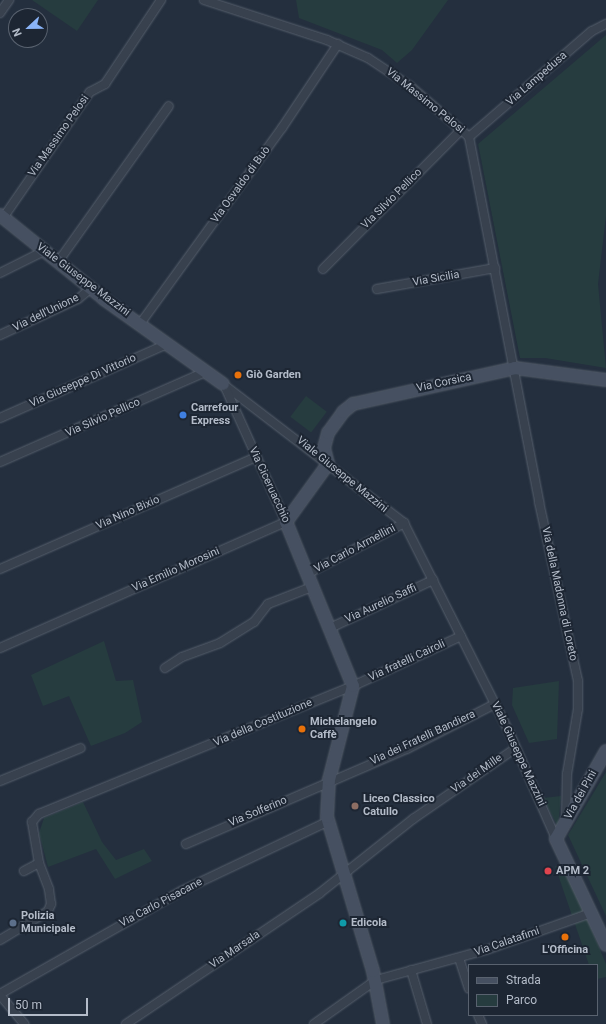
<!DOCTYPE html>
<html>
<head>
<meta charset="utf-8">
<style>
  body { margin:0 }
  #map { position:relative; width:606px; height:1024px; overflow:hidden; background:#242f3e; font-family:Roboto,sans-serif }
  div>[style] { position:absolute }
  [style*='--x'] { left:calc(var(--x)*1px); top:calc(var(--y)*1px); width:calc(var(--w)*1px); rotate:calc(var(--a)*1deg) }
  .green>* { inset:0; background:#263c3f; transform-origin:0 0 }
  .roads { filter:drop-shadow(0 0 1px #565f6c) drop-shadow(0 0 1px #565f6c) }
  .street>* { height:8px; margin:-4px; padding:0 4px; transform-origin:4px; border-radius:4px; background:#38414e }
  .secondary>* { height:12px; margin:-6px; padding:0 6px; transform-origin:6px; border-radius:6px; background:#465061 }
  .dots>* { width:11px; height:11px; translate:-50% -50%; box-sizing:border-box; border:2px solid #1d2633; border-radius:50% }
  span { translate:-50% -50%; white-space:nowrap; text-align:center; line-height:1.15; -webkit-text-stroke:4px #1d2633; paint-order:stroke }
  .street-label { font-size:11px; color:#b4bcc9 }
  .poi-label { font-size:11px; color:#b4bcc9; font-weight:700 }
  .left { translate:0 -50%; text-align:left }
  .legend { position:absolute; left:468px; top:964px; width:130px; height:52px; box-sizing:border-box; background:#1d2633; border:1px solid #59626f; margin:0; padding:5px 7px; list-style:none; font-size:12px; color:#b4bcc9 }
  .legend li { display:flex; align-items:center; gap:8px; height:20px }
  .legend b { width:20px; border:1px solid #59626f }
  .north { position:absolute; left:8px; top:8px; width:40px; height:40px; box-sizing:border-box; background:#1d2633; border:1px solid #59626f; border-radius:50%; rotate:248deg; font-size:11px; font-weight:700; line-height:16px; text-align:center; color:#b4bcc9 }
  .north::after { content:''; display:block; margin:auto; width:14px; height:18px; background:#8ab4f8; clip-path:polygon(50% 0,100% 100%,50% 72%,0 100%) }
  .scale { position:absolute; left:8px; top:998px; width:80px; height:18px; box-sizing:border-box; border:2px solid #b4bcc9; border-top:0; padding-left:5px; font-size:12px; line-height:14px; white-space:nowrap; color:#b4bcc9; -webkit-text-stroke:3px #1d2633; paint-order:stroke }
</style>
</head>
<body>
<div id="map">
  <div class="green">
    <div style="clip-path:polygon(32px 0,98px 0,77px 31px)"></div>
    <div style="clip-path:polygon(296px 0,448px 0,412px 50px,397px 63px,382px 50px,299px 18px)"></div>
    <div style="clip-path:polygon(606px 35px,606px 216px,598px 284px,606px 368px,545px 358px,520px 358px,478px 144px)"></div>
    <div style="left:306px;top:396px;width:26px;height:26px;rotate:37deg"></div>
    <div style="clip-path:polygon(104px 641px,116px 681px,133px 680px,142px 722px,125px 733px,91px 746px,69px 696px,43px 706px,31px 675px)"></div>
    <div style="clip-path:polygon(559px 681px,557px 739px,529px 743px,512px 705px,513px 688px)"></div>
    <div style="clip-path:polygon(606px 772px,606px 916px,568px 835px)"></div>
    <div style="clip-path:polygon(561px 796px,558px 827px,543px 798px)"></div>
    <div style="clip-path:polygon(83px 802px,102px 842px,116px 860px,144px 849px,152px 861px,115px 879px,96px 849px,48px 867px,39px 833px,44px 818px)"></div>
    <div style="clip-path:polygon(555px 866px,565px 866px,606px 964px,606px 977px,597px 979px,597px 965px,589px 965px)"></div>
  </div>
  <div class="roads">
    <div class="street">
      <div style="--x:204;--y:0;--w:129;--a:18"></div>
      <div style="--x:327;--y:40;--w:45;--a:23.7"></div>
      <div style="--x:368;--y:58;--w:50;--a:33.7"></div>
      <div style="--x:410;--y:86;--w:78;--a:40.8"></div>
      <div style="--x:469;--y:137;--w:372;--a:79.1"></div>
      <div style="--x:539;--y:502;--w:183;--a:77.7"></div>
      <div style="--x:578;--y:681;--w:28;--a:90"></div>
      <div style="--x:578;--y:709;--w:66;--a:99.6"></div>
      <div style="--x:567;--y:774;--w:44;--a:91.3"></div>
      <div style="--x:0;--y:13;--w:16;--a:-55"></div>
      <div style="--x:469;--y:137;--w:162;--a:-40.8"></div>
      <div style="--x:592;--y:31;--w:16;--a:-27"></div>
      <div style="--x:3;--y:218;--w:153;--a:-55.4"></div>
      <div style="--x:90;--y:92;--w:17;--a:-28"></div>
      <div style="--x:105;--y:84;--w:101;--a:-56.3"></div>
      <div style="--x:58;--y:262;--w:191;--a:-54.6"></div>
      <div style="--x:323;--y:269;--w:196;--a:-45.2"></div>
      <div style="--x:0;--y:273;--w:49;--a:-26.6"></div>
      <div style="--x:377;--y:289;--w:120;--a:-10.1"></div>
      <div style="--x:140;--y:324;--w:242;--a:-54.1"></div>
      <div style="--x:282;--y:128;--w:101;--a:-56.3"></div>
      <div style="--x:0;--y:335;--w:86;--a:-24.8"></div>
      <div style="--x:78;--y:299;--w:17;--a:-40"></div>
      <div style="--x:223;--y:384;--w:228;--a:37.5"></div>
      <div style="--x:404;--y:523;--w:236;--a:63.3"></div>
      <div style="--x:510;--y:734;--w:115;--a:66.3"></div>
      <div style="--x:0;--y:418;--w:183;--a:-23.9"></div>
      <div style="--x:0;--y:462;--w:224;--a:-23.7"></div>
      <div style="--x:0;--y:569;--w:279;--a:-23.6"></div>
      <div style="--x:307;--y:574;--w:110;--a:-27.7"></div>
      <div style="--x:330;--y:628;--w:114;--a:-25"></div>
      <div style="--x:0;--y:648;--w:313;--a:-23.8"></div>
      <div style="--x:286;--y:522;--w:150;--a:-114.3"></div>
      <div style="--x:165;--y:668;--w:20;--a:-33"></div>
      <div style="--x:182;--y:657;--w:40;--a:-20.2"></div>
      <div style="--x:220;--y:643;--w:40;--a:-32"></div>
      <div style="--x:254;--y:622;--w:23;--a:-52"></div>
      <div style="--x:268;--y:604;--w:47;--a:-21.1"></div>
      <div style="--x:0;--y:781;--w:87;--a:-22.2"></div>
      <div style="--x:186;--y:844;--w:241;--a:-23.3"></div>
      <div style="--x:407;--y:749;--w:99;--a:-27.1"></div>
      <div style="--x:24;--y:871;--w:17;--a:-28"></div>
      <div style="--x:0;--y:940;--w:56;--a:-31.1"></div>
      <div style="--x:48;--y:911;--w:8;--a:-67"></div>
      <div style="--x:51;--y:904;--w:15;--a:-98"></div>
      <div style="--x:49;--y:889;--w:28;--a:-111"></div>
      <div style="--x:39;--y:863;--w:42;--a:-99.7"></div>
      <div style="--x:32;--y:822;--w:11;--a:-49"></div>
      <div style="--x:39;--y:814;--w:339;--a:-22.2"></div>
      <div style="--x:353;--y:686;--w:119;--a:-24.8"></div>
      <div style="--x:459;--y:958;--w:32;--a:72"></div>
      <div style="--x:411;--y:970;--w:56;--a:73.5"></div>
      <div style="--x:0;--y:994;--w:208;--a:-29.6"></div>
      <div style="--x:181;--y:891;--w:161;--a:-25.3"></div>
      <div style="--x:0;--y:995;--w:38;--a:50"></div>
      <div style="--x:478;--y:1015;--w:10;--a:66"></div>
      <div style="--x:126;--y:1024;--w:234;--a:-34"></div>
      <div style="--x:320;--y:893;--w:119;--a:-38.5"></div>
      <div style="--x:413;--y:819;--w:125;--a:-34.6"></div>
      <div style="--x:314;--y:1024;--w:76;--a:-35.4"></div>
      <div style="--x:376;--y:980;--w:114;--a:-15.3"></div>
      <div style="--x:486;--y:950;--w:111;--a:-19.4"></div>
    </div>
    <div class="secondary">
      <div style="--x:0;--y:215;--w:134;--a:38.9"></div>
      <div style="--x:104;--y:299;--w:146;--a:35.5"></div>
      <div style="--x:606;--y:751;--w:101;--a:119.6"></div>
      <div style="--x:556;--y:839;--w:117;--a:64.7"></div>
      <div style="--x:383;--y:1024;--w:54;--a:-100.7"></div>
      <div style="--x:373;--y:971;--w:161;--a:-106.6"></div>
      <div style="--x:327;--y:817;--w:37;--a:-87"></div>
      <div style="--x:329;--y:780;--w:97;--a:-75.7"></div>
      <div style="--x:353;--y:686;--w:177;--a:-112.2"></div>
      <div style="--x:286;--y:522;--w:72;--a:-54.1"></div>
      <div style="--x:328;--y:464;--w:16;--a:-104"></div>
      <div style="--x:324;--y:448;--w:16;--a:-75"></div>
      <div style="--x:328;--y:433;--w:26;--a:-54"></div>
      <div style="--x:343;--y:412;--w:13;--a:-39"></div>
      <div style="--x:353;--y:404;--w:166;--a:-12.5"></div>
      <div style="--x:515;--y:368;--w:92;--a:7.5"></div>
    </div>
  </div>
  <div class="dots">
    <div style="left:238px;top:375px;background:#e8710a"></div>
    <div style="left:183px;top:415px;background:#3f7fe0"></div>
    <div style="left:302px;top:729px;background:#e8710a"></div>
    <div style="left:355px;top:806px;background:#8d6e63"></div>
    <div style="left:548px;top:871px;background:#e0444e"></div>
    <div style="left:13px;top:923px;background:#5c6f8a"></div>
    <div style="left:343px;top:923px;background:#0f9aa8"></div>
    <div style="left:565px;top:937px;background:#e8710a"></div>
  </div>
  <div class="street-label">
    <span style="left:537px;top:79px;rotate:-41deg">Via Lampedusa</span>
    <span style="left:425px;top:101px;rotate:39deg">Via Massimo Pelosi</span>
    <span style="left:59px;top:136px;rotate:-55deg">Via Massimo Pelosi</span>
    <span style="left:241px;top:185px;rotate:-54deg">Via Osvaldo di Buò</span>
    <span style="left:392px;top:199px;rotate:-45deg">Via Silvio Pellico</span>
    <span style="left:436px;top:279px;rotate:-10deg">Via Sicilia</span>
    <span style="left:83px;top:280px;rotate:37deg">Viale Giuseppe Mazzini</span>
    <span style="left:46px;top:313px;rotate:-26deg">Via dell'Unione</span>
    <span style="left:83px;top:381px;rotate:-24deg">Via Giuseppe Di Vittorio</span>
    <span style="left:444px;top:383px;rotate:-12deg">Via Corsica</span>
    <span style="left:103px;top:418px;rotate:-24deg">Via Silvio Pellico</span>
    <span style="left:342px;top:475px;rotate:39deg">Viale Giuseppe Mazzini</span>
    <span style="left:269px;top:485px;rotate:65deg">Via Ciceruacchio</span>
    <span style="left:128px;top:513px;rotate:-24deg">Via Nino Bixio</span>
    <span style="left:355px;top:549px;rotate:-28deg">Via Carlo Armellini</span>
    <span style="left:176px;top:570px;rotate:-24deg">Via Emilio Morosini</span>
    <span style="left:559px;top:594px;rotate:78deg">Via della Madonna di Loreto</span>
    <span style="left:381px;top:604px;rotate:-25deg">Via Aurelio Saffi</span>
    <span style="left:407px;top:661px;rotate:-25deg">Via fratelli Cairoli</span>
    <span style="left:263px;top:723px;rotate:-23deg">Via della Costituzione</span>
    <span style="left:423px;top:738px;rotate:-25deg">Via dei Fratelli Bandiera</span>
    <span style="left:518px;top:754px;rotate:65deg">Viale Giuseppe Mazzini</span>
    <span style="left:477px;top:774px;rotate:-35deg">Via dei Mille</span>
    <span style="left:581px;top:795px;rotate:-61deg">Via dei Pini</span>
    <span style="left:258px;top:812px;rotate:-23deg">Via Solferino</span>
    <span style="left:161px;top:903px;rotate:-28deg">Via Carlo Pisacane</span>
    <span style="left:507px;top:942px;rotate:-19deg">Via Calatafimi</span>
    <span style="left:235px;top:950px;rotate:-34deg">Via Marsala</span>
  </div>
  <div class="poi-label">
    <span class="left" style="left:246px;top:375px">Giò Garden</span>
    <span class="left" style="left:191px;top:415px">Carrefour<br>Express</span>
    <span class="left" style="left:310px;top:729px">Michelangelo<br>Caffè</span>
    <span class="left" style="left:363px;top:806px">Liceo Classico<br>Catullo</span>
    <span class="left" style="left:556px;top:871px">APM 2</span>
    <span class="left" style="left:21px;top:923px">Polizia<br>Municipale</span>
    <span class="left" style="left:351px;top:923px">Edicola</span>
    <span style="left:565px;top:950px">L'Officina</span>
  </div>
  <ul class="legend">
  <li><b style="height:5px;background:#465061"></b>Strada</li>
  <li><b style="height:11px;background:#263c3f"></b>Parco</li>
  </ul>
  <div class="north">N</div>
  <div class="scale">50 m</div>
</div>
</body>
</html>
